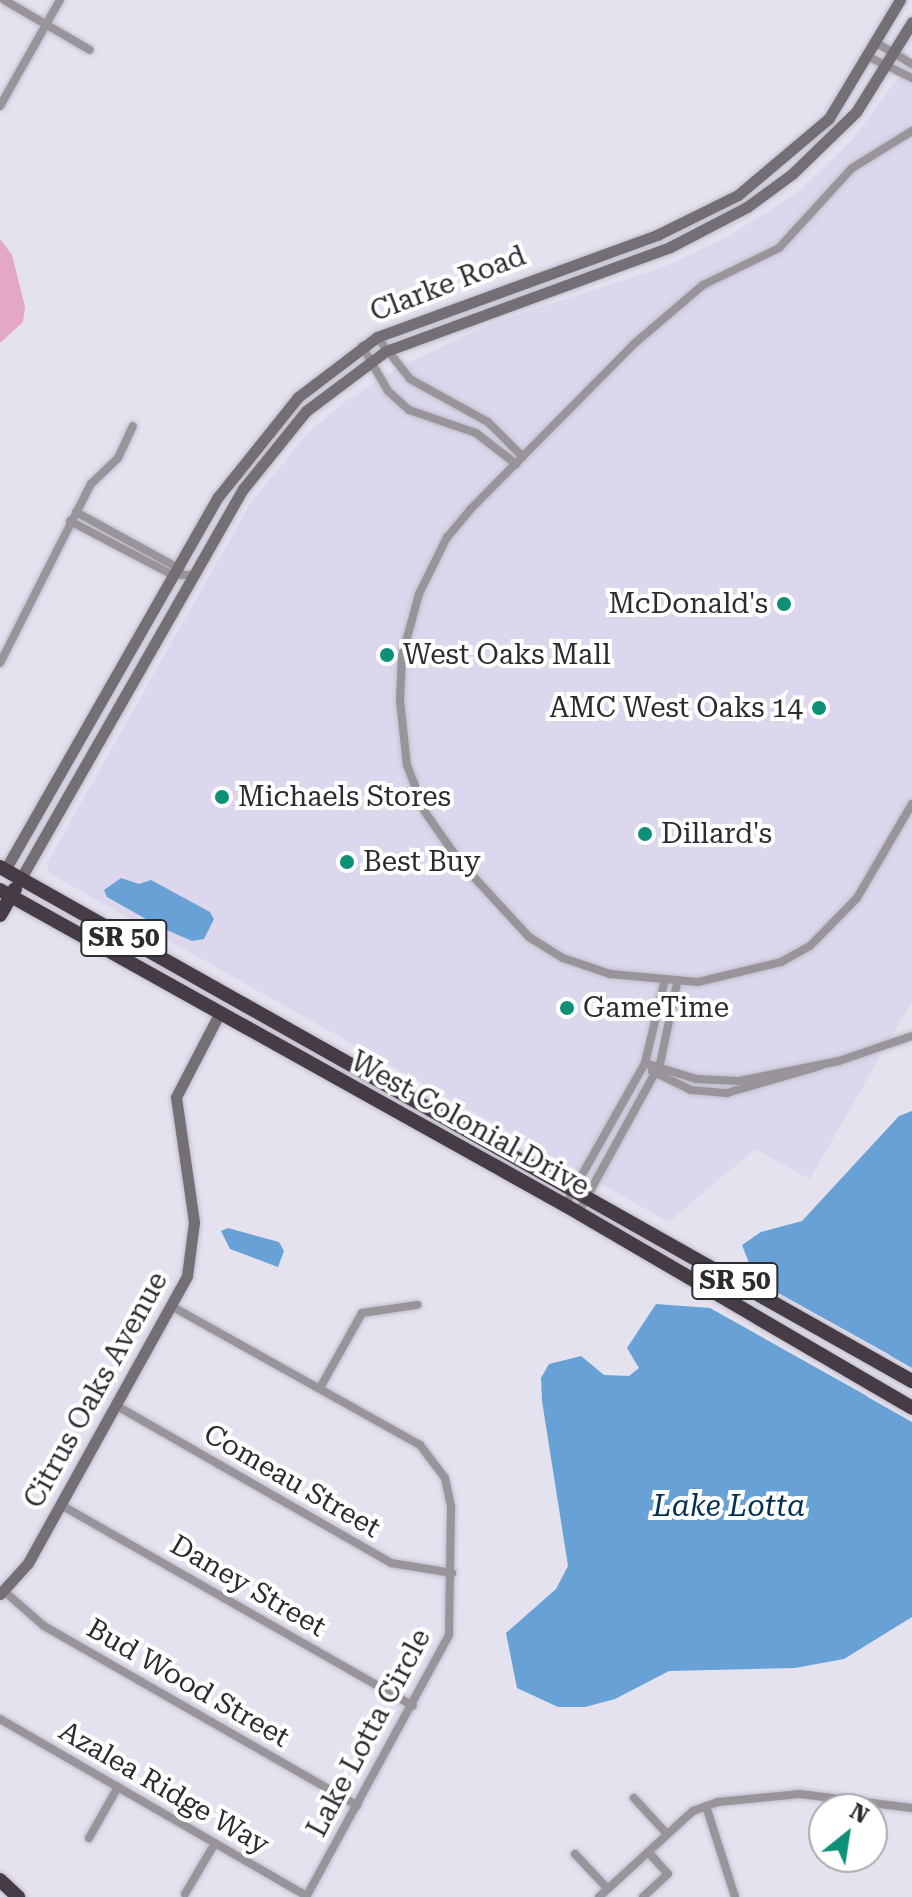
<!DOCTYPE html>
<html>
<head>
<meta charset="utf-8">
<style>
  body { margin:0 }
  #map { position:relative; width:912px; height:1897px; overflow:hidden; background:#e5e2f0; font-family:"Roboto Serif",serif }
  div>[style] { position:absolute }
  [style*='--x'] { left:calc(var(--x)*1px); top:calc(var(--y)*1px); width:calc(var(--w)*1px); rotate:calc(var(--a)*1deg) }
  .built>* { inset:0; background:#dcd7ec }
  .green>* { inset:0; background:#e3a7c8 }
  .water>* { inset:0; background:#68a1d6 }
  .pier>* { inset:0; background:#e5e2f0 }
  .roads { filter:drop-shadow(0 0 2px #c0bdca) drop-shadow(0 0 2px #c0bdca) }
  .street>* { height:8px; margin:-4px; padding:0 4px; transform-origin:4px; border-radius:4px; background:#989499 }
  .secondary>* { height:11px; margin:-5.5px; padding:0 5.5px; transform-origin:5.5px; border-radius:5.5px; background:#746e75 }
  .highway>* { height:14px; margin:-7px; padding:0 7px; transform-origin:7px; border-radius:7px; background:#453c46 }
  .dots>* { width:22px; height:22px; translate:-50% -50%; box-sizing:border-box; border:4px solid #fff; border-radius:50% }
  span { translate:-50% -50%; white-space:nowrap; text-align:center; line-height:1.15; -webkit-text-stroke:8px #fff; paint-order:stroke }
  .shield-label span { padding:2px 6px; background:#fff; border:2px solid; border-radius:6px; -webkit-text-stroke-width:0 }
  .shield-label { font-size:26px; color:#2c2b30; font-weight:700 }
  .street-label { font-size:28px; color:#2c2b30 }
  .poi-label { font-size:28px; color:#2c2b30 }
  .right { translate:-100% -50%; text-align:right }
  .left { translate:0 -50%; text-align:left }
  .water-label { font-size:30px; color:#033053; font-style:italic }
  .north { position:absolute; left:808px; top:1793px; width:80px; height:80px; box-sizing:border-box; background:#fff; border:2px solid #abaaac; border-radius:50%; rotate:30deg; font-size:22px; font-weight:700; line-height:32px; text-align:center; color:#2c2b30 }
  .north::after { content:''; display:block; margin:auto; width:28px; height:36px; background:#0e9077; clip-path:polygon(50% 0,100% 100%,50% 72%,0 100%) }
</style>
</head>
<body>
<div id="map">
  <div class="built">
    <div style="clip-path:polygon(912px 59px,912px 1001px,810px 1179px,755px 1149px,669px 1222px,49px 873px,47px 863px,250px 504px,305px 436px,344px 402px,402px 366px,492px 323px,661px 268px,729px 236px,797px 193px,853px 139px)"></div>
  </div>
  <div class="green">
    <div style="clip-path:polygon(0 239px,12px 255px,25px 307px,23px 322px,0 343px)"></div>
  </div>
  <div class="water">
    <div style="clip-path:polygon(121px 878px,139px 884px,151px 880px,210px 912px,214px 919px,204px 939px,192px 941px,162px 928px,107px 897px,104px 890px)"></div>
    <div style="clip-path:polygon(912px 1111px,912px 1617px,844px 1659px,795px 1668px,669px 1671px,615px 1699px,585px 1707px,558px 1707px,517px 1688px,506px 1633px,556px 1589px,568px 1566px,542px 1401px,541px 1378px,549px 1364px,581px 1356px,604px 1375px,629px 1376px,639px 1368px,627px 1348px,656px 1304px,710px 1308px,867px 1396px,890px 1355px,755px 1280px,743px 1269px,749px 1263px,742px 1245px,761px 1232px,802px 1221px,899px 1116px)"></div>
    <div style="clip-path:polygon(228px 1228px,279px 1242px,284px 1251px,278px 1267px,230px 1249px,221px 1231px)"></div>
  </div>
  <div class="pier">
    <div style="clip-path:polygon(889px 1355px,912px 1368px,912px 1422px,866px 1396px)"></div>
  </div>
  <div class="roads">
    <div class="street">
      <div style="--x:4;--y:0;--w:99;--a:30.2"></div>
      <div style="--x:875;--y:42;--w:43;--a:30.7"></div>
      <div style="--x:867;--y:56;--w:50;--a:26.1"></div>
      <div style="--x:0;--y:106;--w:122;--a:-60.5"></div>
      <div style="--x:912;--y:131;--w:70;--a:148.3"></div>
      <div style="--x:852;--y:168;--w:108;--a:132.4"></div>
      <div style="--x:779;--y:248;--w:85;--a:154"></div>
      <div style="--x:703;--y:285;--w:89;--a:139.5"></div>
      <div style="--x:635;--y:343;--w:235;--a:134.7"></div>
      <div style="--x:470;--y:510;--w:35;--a:130"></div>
      <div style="--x:447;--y:537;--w:64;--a:116.2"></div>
      <div style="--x:419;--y:594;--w:64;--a:105.3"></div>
      <div style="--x:402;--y:656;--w:44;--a:92.6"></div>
      <div style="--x:400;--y:700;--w:65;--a:83.9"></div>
      <div style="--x:407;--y:765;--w:50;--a:69"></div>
      <div style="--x:425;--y:812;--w:61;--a:55"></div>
      <div style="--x:460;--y:862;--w:102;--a:47.4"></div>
      <div style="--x:529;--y:937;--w:40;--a:32"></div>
      <div style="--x:563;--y:958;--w:50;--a:18.8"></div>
      <div style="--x:610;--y:974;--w:88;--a:5.2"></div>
      <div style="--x:698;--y:982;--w:85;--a:-13.5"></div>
      <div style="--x:781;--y:962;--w:33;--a:-29"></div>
      <div style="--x:810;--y:946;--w:67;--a:-45.6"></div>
      <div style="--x:857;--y:898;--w:109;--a:-59.7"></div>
      <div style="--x:377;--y:337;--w:53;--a:51.8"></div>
      <div style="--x:410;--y:379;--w:89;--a:28.9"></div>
      <div style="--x:488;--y:422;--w:49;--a:45"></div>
      <div style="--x:362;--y:346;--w:52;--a:60"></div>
      <div style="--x:388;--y:391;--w:28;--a:42"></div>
      <div style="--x:409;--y:410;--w:71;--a:18.9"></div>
      <div style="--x:476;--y:433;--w:51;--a:37.8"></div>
      <div style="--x:76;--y:512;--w:119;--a:28.7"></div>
      <div style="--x:70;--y:521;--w:116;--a:27.7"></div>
      <div style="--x:173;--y:575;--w:18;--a:0"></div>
      <div style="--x:0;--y:663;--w:201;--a:-63.1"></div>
      <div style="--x:91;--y:484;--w:37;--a:-44"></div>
      <div style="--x:118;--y:458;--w:35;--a:-65"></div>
      <div style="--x:645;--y:1063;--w:53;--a:17.4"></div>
      <div style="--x:696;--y:1079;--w:43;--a:2.7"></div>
      <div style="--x:739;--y:1081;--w:102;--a:-11.3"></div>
      <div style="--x:839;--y:1061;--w:77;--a:-18.9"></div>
      <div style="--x:652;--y:1071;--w:43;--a:26"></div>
      <div style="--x:691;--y:1090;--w:36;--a:5"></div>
      <div style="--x:727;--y:1093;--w:97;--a:-16.2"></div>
      <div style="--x:565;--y:1205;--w:163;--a:-60.6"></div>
      <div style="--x:645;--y:1063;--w:82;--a:-76.6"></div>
      <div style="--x:578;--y:1213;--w:170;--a:-61.2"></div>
      <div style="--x:660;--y:1064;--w:83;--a:-78.1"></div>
      <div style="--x:173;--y:1307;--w:283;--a:29.2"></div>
      <div style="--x:420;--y:1445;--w:41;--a:52.9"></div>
      <div style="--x:445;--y:1478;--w:30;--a:78"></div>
      <div style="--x:451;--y:1507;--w:128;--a:90.9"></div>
      <div style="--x:449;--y:1635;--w:298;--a:118.6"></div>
      <div style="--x:320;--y:1388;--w:86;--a:-60.8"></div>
      <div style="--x:362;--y:1313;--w:56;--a:-8.3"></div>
      <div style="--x:117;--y:1406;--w:316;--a:29.8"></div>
      <div style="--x:391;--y:1563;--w:62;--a:9.3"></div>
      <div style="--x:61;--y:1505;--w:405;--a:29.7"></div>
      <div style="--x:4;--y:1591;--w:53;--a:41.2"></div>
      <div style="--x:44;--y:1626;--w:361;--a:29.8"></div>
      <div style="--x:0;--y:1719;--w:354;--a:30"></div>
      <div style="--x:634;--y:1798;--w:49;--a:47.5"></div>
      <div style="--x:706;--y:1806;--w:96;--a:72.3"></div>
      <div style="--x:89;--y:1838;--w:59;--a:-60.4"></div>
      <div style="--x:575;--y:1854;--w:48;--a:46.7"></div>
      <div style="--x:185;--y:1894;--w:59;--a:-59.5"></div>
      <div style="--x:599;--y:1897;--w:127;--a:-42.5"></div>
      <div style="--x:693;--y:1811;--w:27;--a:-20"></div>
      <div style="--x:718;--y:1802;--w:82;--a:-5.6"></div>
      <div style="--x:800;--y:1794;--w:113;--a:7.1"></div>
      <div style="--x:643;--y:1897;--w:34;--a:-43"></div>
      <div style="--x:668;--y:1874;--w:30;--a:-132"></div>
    </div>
    <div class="secondary">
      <div style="--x:5;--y:870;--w:430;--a:-60.3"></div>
      <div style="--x:218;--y:497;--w:128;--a:-51.3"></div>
      <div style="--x:298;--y:397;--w:99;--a:-37.2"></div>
      <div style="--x:377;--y:337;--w:298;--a:-20"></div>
      <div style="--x:657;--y:235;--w:90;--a:-26.3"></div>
      <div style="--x:738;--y:195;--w:119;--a:-40.2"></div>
      <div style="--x:829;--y:118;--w:138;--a:-59"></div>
      <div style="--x:21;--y:878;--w:448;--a:-60.3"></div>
      <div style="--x:243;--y:489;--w:100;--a:-51.1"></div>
      <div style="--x:306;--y:411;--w:100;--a:-36.9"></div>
      <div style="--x:386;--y:351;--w:302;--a:-20.1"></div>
      <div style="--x:670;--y:247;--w:87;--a:-27.5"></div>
      <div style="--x:747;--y:207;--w:56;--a:-36.3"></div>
      <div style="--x:792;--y:174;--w:89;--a:-44.1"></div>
      <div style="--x:856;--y:112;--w:106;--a:-58.1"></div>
      <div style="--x:0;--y:1594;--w:42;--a:-47.9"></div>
      <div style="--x:28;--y:1563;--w:328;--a:-61"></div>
      <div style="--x:187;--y:1276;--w:54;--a:-82.6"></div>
      <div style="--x:194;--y:1222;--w:126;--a:-98.2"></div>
      <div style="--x:176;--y:1097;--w:93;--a:-62.6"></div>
    </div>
    <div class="highway">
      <div style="--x:0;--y:867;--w:1047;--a:29.41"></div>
      <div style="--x:0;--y:890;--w:647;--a:29.14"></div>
      <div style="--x:565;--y:1205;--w:402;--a:30.3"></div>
      <div style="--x:0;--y:915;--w:30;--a:-60"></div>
      <div style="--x:0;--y:1880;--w:25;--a:43"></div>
    </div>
  </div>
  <div class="dots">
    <div style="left:784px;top:604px;background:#0e9077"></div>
    <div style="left:387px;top:655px;background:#0e9077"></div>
    <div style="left:819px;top:708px;background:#0e9077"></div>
    <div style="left:222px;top:797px;background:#0e9077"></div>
    <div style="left:645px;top:834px;background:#0e9077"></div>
    <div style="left:347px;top:862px;background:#0e9077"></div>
    <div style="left:567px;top:1008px;background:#0e9077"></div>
  </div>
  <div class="shield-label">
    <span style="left:124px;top:938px">SR 50</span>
    <span style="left:735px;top:1281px">SR 50</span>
  </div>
  <div class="street-label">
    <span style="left:448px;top:284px;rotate:-21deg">Clarke Road</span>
    <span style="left:470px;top:1124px;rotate:29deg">West Colonial Drive</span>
    <span style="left:96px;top:1390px;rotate:-61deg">Citrus Oaks Avenue</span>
    <span style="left:292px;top:1481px;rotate:30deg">Comeau Street</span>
    <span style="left:248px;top:1586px;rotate:30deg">Daney Street</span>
    <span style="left:188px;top:1683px;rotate:30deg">Bud Wood Street</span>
    <span style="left:369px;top:1733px;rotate:-62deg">Lake Lotta Circle</span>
    <span style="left:164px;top:1788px;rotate:30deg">Azalea Ridge Way</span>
  </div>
  <div class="poi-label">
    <span class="right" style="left:768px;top:604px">McDonald's</span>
    <span class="left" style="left:403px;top:655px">West Oaks Mall</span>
    <span class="right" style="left:803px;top:708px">AMC West Oaks 14</span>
    <span class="left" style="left:238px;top:797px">Michaels Stores</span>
    <span class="left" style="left:661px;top:834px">Dillard's</span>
    <span class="left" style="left:363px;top:862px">Best Buy</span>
    <span class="left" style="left:583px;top:1008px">GameTime</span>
  </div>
  <div class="water-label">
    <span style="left:729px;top:1506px">Lake Lotta</span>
  </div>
  <div class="north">N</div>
</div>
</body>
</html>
